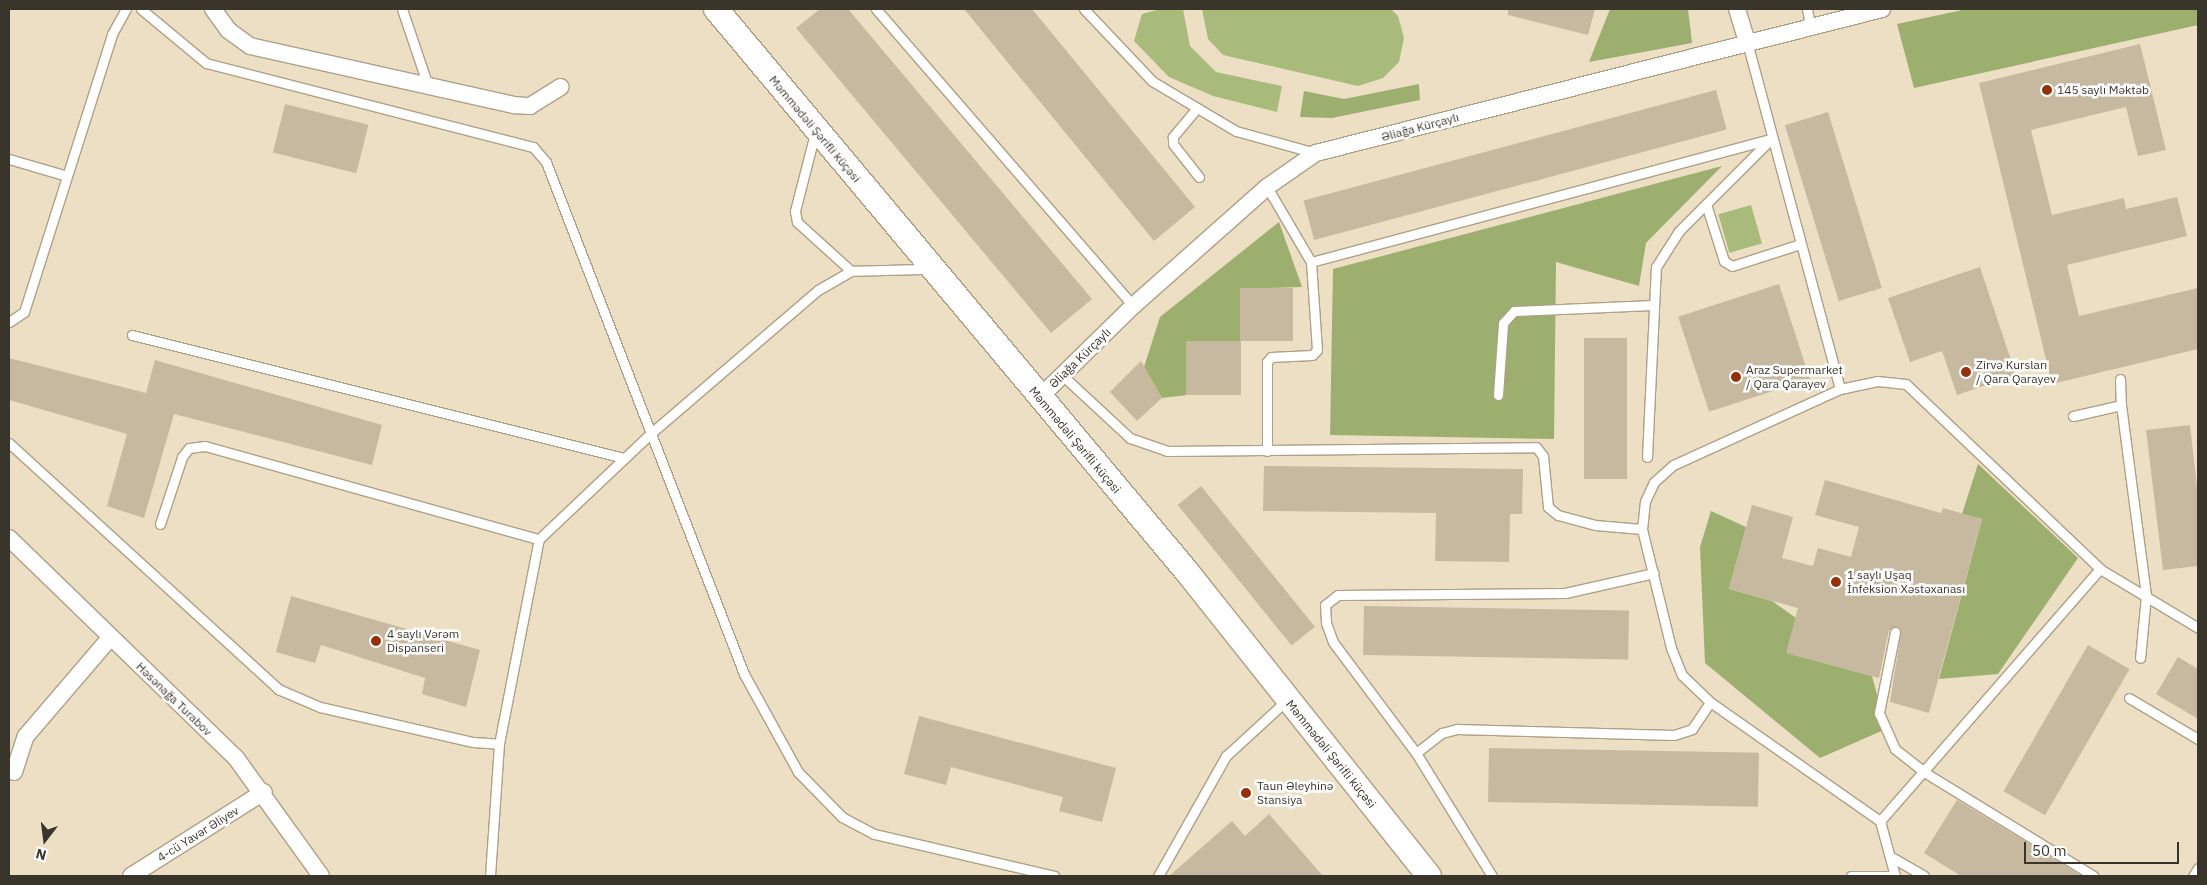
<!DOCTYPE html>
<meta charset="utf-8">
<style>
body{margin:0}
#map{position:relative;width:2207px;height:885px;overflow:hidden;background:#eddfc4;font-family:"IBM Plex Sans",sans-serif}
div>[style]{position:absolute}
.green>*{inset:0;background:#a8bb7b;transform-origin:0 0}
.forest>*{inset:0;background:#9caf6f}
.building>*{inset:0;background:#c7b99f;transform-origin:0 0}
.roads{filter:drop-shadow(1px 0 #aea087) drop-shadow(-1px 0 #aea087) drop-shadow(0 1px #aea087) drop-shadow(0 -1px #aea087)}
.lane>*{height:9px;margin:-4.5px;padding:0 4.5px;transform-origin:4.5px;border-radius:4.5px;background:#fff}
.street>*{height:16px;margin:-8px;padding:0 8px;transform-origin:8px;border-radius:8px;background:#fff}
.secondary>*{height:24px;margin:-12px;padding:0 12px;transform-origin:12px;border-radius:12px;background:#fff}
.dots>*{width:14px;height:14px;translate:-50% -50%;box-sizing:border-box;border:2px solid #fff;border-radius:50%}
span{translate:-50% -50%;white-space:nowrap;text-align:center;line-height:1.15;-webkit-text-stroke:5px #fff;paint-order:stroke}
.poi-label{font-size:12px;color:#3a352a}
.left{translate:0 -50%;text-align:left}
.street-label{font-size:12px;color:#3a352a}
.frame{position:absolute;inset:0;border:10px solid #3a352a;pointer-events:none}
.north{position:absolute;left:20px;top:815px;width:50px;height:50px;-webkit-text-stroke:4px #fff;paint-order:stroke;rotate:195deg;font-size:14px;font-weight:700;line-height:20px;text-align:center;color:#3a352a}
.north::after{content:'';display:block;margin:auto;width:18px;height:22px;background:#3a352a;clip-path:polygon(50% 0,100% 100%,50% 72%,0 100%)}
.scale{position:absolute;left:2024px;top:842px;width:155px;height:22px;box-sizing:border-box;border:2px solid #3a352a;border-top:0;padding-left:6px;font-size:15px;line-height:18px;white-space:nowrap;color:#3a352a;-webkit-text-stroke:4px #fff;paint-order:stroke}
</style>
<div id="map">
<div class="green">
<div style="clip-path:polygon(1160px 9px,1183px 9px,1190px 46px,1216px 72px,1282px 86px,1277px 112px,1213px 96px,1169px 77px,1134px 41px,1142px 14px)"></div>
<div style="clip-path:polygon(1202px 9px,1391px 9px,1398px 16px,1404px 38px,1399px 62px,1383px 78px,1358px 86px,1223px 55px,1208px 39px)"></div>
<div style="left:1751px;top:205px;width:40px;height:34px;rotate:74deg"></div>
</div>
<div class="forest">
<div style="clip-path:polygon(1610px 9px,1688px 9px,1692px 43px,1589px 62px)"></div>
<div style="clip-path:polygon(1967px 9px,2197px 9px,2198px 25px,1914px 88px,1897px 24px)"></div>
<div style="clip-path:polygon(1419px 84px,1420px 100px,1332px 118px,1300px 117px,1304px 91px,1344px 99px)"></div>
<div style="clip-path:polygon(1722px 166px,1646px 243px,1639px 286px,1556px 262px,1554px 439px,1330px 435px,1333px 269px)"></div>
<div style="clip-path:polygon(1279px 222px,1302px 287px,1241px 289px,1241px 341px,1186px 341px,1187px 395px,1162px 398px,1144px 367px,1160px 317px)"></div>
<div style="clip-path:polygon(1978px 464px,2078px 558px,1998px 674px,1939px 679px,1982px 519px,1962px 514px)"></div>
<div style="clip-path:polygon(1711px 511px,1746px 527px,1729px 589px,1772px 601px,1796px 618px,1794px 655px,1872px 676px,1886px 729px,1820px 758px,1705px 663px,1700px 547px)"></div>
</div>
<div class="building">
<div style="clip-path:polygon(820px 9px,848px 9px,1092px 299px,1051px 333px,796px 28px)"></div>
<div style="clip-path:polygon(964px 9px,1032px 9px,1195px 207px,1154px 241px)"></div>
<div style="clip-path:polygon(1508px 9px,1595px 9px,1588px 35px,1508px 15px)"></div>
<div style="clip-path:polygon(2140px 44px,2166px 150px,2138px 156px,2126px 107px,2031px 130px,2052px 215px,2124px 198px,2126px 209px,2177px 197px,2187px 236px,2067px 265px,2079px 316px,2198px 288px,2198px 349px,2052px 384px,1979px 83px)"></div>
<div style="left:1716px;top:90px;width:41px;height:427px;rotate:75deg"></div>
<div style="left:285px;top:104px;width:86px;height:50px;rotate:14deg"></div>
<div style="left:1828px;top:112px;width:184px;height:45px;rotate:73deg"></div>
<div style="clip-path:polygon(1980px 267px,2016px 375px,1957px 395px,1942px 351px,1910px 362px,1888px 298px)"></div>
<div style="left:1779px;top:284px;width:100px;height:106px;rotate:72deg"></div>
<div style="left:1293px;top:288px;width:53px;height:53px;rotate:90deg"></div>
<div style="left:1584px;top:338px;width:43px;height:141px"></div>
<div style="left:1186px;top:341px;width:55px;height:54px"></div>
<div style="clip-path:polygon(9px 358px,146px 393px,155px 360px,382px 425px,372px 465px,174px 414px,144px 518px,107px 506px,127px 434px,9px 400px)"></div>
<div style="clip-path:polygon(1141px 361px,1162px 398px,1137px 421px,1110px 392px)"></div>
<div style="clip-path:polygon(2190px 425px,2198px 496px,2198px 566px,2163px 570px,2146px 430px)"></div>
<div style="clip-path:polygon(1264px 466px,1523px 469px,1522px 514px,1510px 514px,1509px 562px,1435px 561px,1436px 513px,1263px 511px)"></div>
<div style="clip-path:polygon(1825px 480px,1941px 513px,1943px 508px,1982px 519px,1929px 713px,1890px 702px,1901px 633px,1899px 627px,1889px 630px,1879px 678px,1786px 653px,1798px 608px,1729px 589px,1752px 505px,1793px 517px,1782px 558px,1813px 566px,1818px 548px,1851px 557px,1859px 527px,1815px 515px)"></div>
<div style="left:1201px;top:486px;width:181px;height:30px;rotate:51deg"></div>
<div style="clip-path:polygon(291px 596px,480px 650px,466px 707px,422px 694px,425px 678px,321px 645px,315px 663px,276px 652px)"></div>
<div style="left:1364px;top:606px;width:265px;height:49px;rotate:1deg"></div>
<div style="left:2088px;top:645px;width:48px;height:169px;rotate:30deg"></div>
<div style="clip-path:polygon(2178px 657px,2198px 669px,2198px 719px,2156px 694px)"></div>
<div style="clip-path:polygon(919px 716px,1116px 768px,1102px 822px,1059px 811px,1063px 797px,951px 767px,946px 785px,904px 774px)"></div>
<div style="left:1489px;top:748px;width:270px;height:54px;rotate:1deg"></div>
<div style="clip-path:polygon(1957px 800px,1995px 823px,2082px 876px,1961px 876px,1924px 853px)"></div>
<div style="clip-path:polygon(1269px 814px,1323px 876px,1169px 876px,1232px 821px,1245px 836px)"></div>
</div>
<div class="roads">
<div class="lane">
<div style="left:141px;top:9px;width:85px;rotate:39.7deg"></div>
<div style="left:206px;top:63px;width:338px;rotate:14.4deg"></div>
<div style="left:533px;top:147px;width:20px;rotate:49deg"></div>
<div style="left:546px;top:162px;width:549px;rotate:68.86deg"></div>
<div style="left:744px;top:674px;width:112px;rotate:61.1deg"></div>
<div style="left:798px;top:772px;width:63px;rotate:45.6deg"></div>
<div style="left:842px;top:817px;width:36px;rotate:28deg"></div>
<div style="left:874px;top:834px;width:185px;rotate:13.1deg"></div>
<div style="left:402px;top:9px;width:81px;rotate:71.3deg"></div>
<div style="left:876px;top:9px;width:393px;rotate:49.1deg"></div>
<div style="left:1084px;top:9px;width:99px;rotate:46.6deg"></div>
<div style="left:1152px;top:81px;width:98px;rotate:30.8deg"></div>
<div style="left:1236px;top:131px;width:83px;rotate:15.4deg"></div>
<div style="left:1807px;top:9px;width:15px;rotate:79deg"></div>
<div style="left:1747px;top:42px;width:359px;rotate:75deg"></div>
<div style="left:1840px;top:389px;width:38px;rotate:-12deg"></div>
<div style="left:1877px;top:381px;width:29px;rotate:6deg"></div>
<div style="left:1906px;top:384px;width:268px;rotate:43.6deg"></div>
<div style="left:2100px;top:569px;width:114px;rotate:31deg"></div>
<div style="left:1197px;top:108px;width:38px;rotate:130deg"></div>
<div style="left:1173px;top:137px;width:7px;rotate:90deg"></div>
<div style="left:1173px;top:144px;width:42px;rotate:51.8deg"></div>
<div style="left:815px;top:133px;width:81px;rotate:104.4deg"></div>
<div style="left:795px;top:211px;width:11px;rotate:80deg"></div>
<div style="left:797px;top:222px;width:73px;rotate:42.2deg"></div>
<div style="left:851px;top:271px;width:77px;rotate:-1.5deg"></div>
<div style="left:9px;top:159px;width:60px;rotate:16.3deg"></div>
<div style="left:1267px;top:187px;width:87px;rotate:59.6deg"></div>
<div style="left:1311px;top:262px;width:88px;rotate:86.1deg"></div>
<div style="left:1317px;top:350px;width:7px;rotate:135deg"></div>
<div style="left:1312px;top:355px;width:41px;rotate:177.2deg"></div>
<div style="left:1271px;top:357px;width:6px;rotate:129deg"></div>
<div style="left:1267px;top:362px;width:89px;rotate:90deg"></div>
<div style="left:1706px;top:204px;width:60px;rotate:72.5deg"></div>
<div style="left:1724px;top:261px;width:9px;rotate:32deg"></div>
<div style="left:1732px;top:266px;width:71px;rotate:-17.9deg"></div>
<div style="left:1311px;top:262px;width:475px;rotate:-15deg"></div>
<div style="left:9px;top:322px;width:18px;rotate:-34deg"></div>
<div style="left:24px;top:312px;width:292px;rotate:-72.4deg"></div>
<div style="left:112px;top:34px;width:29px;rotate:-61deg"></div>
<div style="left:132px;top:335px;width:507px;rotate:14.04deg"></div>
<div style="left:1062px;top:375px;width:93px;rotate:42.8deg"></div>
<div style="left:1130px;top:438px;width:39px;rotate:19deg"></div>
<div style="left:1167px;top:451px;width:369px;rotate:-0.6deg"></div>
<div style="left:1536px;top:447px;width:11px;rotate:52deg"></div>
<div style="left:1543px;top:456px;width:51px;rotate:84.4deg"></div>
<div style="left:1548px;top:507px;width:13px;rotate:39deg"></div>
<div style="left:1558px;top:515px;width:38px;rotate:15deg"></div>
<div style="left:1595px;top:525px;width:47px;rotate:4.9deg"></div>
<div style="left:2120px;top:379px;width:26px;rotate:88deg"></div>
<div style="left:1840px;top:389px;width:183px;rotate:155.5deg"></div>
<div style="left:1673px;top:465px;width:25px;rotate:138deg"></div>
<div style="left:1654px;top:482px;width:21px;rotate:115deg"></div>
<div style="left:1645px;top:501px;width:28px;rotate:96deg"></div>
<div style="left:1642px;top:529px;width:122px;rotate:76.3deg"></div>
<div style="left:1671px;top:648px;width:29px;rotate:68deg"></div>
<div style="left:1682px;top:675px;width:39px;rotate:44deg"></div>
<div style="left:1710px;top:702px;width:208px;rotate:35deg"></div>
<div style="left:1880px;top:821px;width:57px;rotate:74.7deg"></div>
<div style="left:1498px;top:395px;width:72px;rotate:-86deg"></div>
<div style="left:1503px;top:323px;width:16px;rotate:-47deg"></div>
<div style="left:1514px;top:311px;width:140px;rotate:-2.5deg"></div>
<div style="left:2073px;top:416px;width:49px;rotate:-12.9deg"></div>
<div style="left:2121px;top:405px;width:192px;rotate:82.5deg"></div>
<div style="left:2146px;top:595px;width:63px;rotate:95.4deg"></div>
<div style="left:9px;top:443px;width:365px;rotate:42.4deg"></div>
<div style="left:278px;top:689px;width:46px;rotate:23.2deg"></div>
<div style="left:320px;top:707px;width:157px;rotate:12.9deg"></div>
<div style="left:473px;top:742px;width:26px;rotate:4deg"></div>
<div style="left:499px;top:744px;width:209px;rotate:-79deg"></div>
<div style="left:539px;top:539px;width:153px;rotate:-43.4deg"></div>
<div style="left:650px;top:434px;width:221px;rotate:-40.6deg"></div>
<div style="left:818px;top:290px;width:38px;rotate:-30deg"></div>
<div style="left:1647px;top:457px;width:190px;rotate:-87.3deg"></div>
<div style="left:1656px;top:267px;width:43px;rotate:-57.4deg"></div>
<div style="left:1679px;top:231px;width:127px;rotate:-45deg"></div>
<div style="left:160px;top:524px;width:71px;rotate:-71.8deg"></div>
<div style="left:182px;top:457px;width:11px;rotate:-52deg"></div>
<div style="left:189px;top:448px;width:16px;rotate:-7deg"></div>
<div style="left:205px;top:446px;width:347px;rotate:15.6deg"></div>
<div style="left:1895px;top:632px;width:83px;rotate:101.2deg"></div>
<div style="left:1879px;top:713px;width:39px;rotate:66deg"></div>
<div style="left:1895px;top:749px;width:37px;rotate:38deg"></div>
<div style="left:1924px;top:772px;width:199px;rotate:31.5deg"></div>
<div style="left:2129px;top:698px;width:80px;rotate:30.7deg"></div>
<div style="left:1416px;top:753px;width:33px;rotate:-38deg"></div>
<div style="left:1442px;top:733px;width:16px;rotate:-15deg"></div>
<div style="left:1457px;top:729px;width:217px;rotate:1.6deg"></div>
<div style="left:1674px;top:735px;width:19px;rotate:-18deg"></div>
<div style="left:1692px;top:729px;width:32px;rotate:-56deg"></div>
<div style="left:1880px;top:821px;width:335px;rotate:-48.9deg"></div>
<div style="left:1893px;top:858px;width:36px;rotate:30deg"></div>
<div style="left:490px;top:876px;width:132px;rotate:-86.1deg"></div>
<div style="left:1158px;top:876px;width:138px;rotate:-60.5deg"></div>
<div style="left:1226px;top:756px;width:83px;rotate:-42.6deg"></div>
<div style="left:1492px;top:876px;width:145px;rotate:-121.7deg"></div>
<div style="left:1416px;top:753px;width:139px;rotate:-126.8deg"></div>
<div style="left:1333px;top:642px;width:20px;rotate:-110deg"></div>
<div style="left:1326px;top:623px;width:18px;rotate:-93deg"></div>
<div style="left:1325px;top:605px;width:16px;rotate:-38deg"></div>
<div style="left:1338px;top:595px;width:227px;rotate:-0.5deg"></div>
<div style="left:1565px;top:593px;width:91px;rotate:-12.7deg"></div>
<div style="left:1851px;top:876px;width:44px"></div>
<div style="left:2193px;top:876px;width:9px;rotate:-58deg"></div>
</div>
<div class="street">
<div style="left:213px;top:9px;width:26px;rotate:54deg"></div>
<div style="left:228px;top:30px;width:27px;rotate:36deg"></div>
<div style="left:250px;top:46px;width:271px;rotate:12.6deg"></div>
<div style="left:514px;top:105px;width:16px;rotate:4deg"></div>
<div style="left:530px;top:106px;width:36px;rotate:-32deg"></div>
<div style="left:1737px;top:9px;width:34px;rotate:73deg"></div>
<div style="left:1039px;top:398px;width:132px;rotate:-44.4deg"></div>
<div style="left:1133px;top:306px;width:179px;rotate:-41.6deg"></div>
<div style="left:1267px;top:187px;width:60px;rotate:-34.8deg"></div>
<div style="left:1316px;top:153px;width:584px;rotate:-14.27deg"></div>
<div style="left:9px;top:538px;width:316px;rotate:44.1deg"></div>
<div style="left:236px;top:758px;width:145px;rotate:54.2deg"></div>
<div style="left:14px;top:772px;width:38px;rotate:-72deg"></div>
<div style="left:26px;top:736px;width:129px;rotate:-49.4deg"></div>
<div style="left:131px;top:876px;width:157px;rotate:-32.3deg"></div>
</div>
<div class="secondary">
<div style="left:716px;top:9px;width:735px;rotate:50.07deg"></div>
<div style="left:1188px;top:573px;width:387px;rotate:51.5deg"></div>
</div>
</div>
<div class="dots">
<div style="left:2047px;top:90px;background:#963009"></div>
<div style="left:1966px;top:372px;background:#963009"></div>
<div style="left:1736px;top:377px;background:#963009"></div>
<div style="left:1836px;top:582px;background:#963009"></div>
<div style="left:376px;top:641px;background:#963009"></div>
<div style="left:1246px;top:793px;background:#963009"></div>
</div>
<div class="poi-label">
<span class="left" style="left:2057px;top:90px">145 saylı Məktəb</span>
<span class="left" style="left:1976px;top:372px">Zirvə Kursları<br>/ Qara Qarayev</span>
<span class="left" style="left:1746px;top:377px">Araz Supermarket<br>/ Qara Qarayev</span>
<span class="left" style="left:1847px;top:582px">1 saylı Uşaq<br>İnfeksion Xəstəxanası</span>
<span class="left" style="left:387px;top:641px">4 saylı Vərəm<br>Dispanseri</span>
<span class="left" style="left:1257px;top:793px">Taun Əleyhinə<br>Stansiya</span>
</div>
<div class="street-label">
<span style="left:1420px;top:127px;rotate:-15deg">Əliağa Kürçaylı</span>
<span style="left:815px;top:129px;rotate:50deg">Məmmədəli Şərifli küçəsi</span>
<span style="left:1080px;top:358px;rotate:-44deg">Əliağa Kürçaylı</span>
<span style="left:1075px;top:440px;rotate:50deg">Məmmədəli Şərifli küçəsi</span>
<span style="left:174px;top:699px;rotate:44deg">Həsənağa Turabov</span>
<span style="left:1331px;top:754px;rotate:51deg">Məmmədəli Şərifli küçəsi</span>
<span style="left:198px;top:834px;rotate:-32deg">4-cü Yavər Əliyev</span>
</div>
<div class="frame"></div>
<div class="north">N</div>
<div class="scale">50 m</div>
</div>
